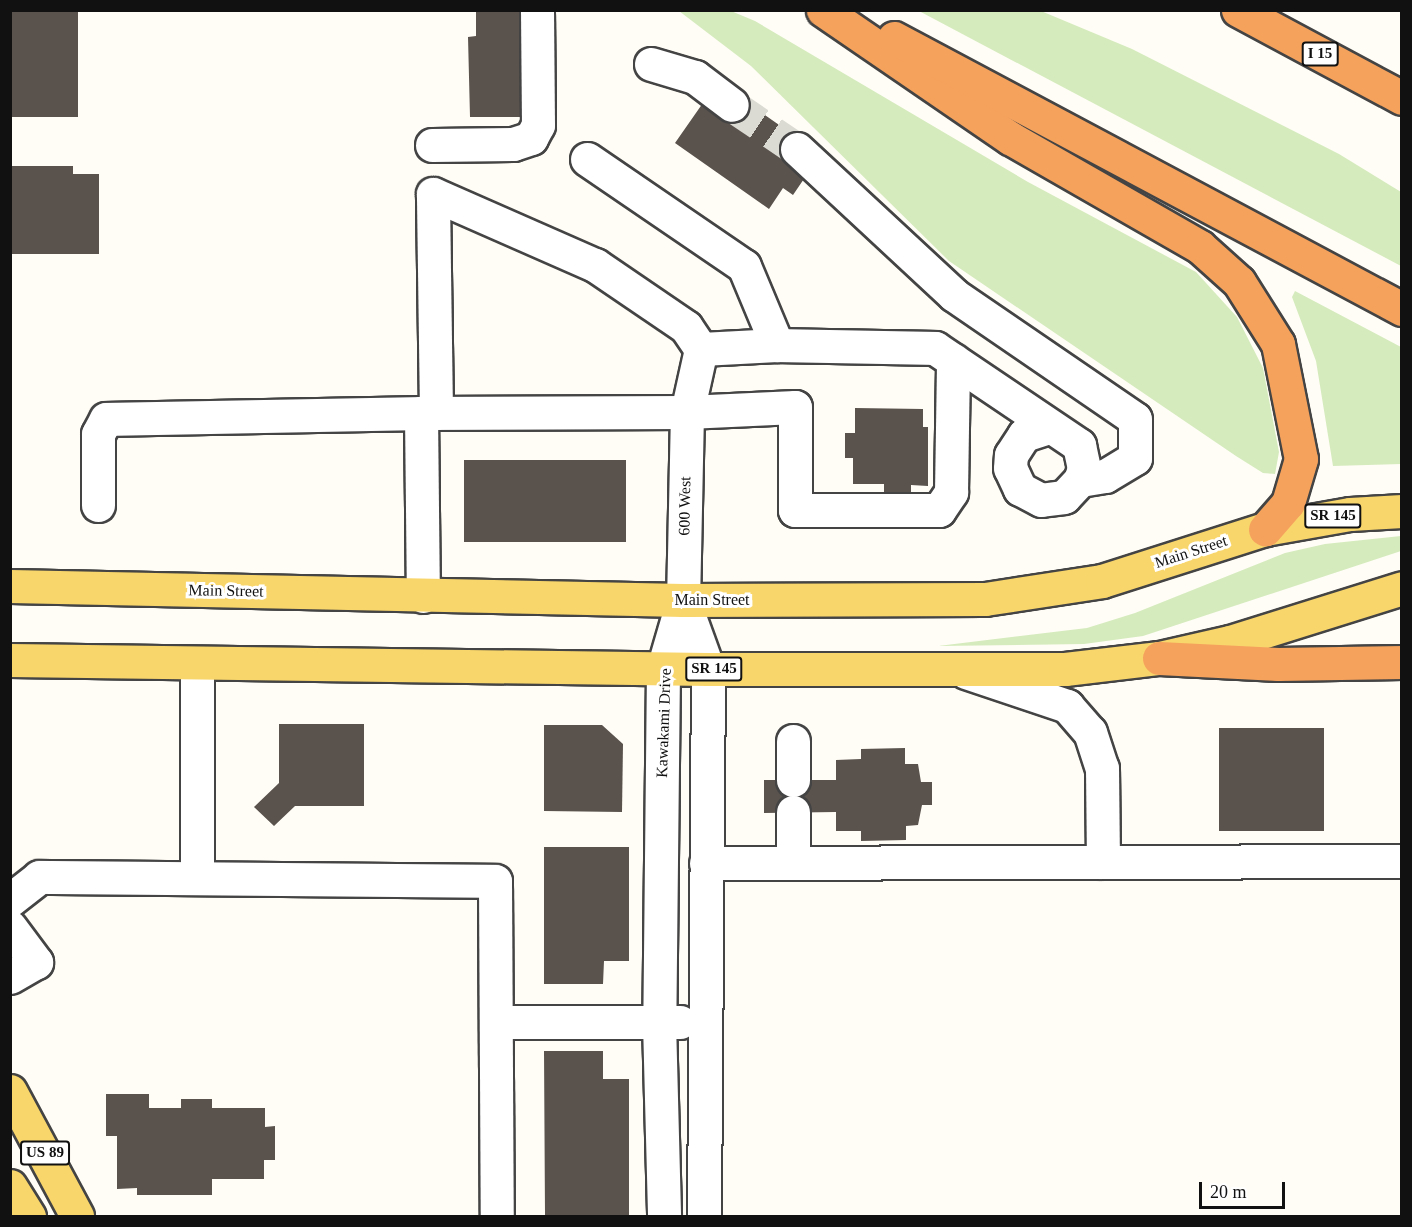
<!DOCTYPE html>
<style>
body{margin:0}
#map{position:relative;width:1412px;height:1227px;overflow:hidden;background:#fffdf5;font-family:Georgia,serif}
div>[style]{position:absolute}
.green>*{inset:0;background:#d5ebbd}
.building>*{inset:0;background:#5a524d;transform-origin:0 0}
.minor-tunnel>*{height:33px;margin-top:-16.5px;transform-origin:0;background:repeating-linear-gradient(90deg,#dbdad3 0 33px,transparent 0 49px)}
.roads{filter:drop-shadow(2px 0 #444) drop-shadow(-2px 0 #444) drop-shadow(0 2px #444) drop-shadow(0 -2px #444)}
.minor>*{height:33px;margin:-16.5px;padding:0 16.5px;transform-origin:16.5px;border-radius:16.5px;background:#fff}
.major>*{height:33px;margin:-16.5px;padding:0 16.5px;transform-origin:16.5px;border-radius:16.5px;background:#f9d66b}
.highway>*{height:33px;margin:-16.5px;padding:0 16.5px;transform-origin:16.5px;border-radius:16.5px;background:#f5a25d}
span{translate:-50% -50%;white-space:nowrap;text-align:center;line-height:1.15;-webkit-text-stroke:6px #fff;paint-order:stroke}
.shield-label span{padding:2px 4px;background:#fff;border:2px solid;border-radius:4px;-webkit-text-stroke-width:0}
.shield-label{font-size:15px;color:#111;font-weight:700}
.street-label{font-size:16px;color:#111}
.frame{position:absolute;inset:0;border:12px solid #111;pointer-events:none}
.scale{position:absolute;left:1199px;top:1182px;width:86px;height:27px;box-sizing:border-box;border:3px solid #111;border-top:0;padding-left:8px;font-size:18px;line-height:21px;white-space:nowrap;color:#111;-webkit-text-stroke:4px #fff;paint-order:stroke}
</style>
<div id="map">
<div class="green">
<div style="clip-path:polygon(679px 11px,731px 11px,755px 21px,1028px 182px,1196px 272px,1237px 317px,1263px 368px,1279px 452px,1275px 474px,1263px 473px,1236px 456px,949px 261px,751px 66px)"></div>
<div style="clip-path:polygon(1041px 11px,1132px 49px,1339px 154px,1401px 192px,1401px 266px,919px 11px)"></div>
<div style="clip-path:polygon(1295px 291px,1401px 347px,1401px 464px,1333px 466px,1316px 361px,1292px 297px)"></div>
<div style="clip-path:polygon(1401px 536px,1401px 551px,1143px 636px,1084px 644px,938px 646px,1087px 628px,1135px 613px,1285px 553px,1325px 544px)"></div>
</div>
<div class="building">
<div style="left:10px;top:10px;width:68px;height:107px"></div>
<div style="clip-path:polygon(476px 10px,519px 10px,519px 19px,527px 19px,528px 117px,470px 117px,468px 37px,476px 36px)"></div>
<div style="clip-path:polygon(738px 96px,802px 141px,810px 170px,793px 195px,783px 188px,769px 209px,675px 143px,705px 100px)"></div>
<div style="clip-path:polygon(10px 166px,73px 166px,73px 174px,99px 174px,99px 254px,10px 254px)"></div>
<div style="clip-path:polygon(855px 408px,923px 409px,923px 427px,928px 427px,928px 486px,911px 485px,911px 510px,884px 510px,884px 484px,853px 484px,853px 458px,845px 458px,845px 433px,855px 433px)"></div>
<div style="left:464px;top:460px;width:162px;height:82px"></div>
<div style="clip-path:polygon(279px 724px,364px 724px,364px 806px,295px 806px,274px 826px,254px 807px,279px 783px)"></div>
<div style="clip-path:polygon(544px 725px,602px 725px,623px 744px,622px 812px,544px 811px)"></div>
<div style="left:1219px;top:728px;width:105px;height:103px"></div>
<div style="clip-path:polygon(905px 748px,905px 764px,918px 764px,921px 782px,932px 782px,932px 805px,922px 805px,918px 825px,906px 826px,906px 840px,861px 841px,861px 831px,836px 831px,836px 812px,764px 813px,764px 780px,836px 780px,836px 760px,861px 759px,861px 749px)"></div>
<div style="clip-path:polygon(544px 847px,629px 847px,629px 961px,604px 961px,603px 984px,544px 984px)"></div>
<div style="clip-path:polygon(544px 1051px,603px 1051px,603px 1079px,629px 1079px,629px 1216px,545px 1216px)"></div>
<div style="clip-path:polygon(106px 1094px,149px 1094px,149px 1108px,181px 1108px,181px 1099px,212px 1099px,212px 1108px,265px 1108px,265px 1127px,275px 1126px,275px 1160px,264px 1160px,264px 1179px,212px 1179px,212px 1195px,137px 1195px,137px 1188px,117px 1189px,117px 1136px,106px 1136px)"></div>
</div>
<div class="minor-tunnel">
<div style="left:732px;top:105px;width:78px;rotate:34.1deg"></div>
</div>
<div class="roads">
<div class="minor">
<div style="left:651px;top:64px;width:46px;rotate:16.5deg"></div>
<div style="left:695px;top:77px;width:46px;rotate:37.1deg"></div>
<div style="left:432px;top:145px;width:81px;rotate:-0.7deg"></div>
<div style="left:513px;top:144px;width:19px;rotate:-18deg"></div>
<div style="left:531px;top:138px;width:15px;rotate:-62deg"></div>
<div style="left:538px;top:125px;width:115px;rotate:-90.5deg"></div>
<div style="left:797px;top:149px;width:214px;rotate:42.9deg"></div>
<div style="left:954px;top:295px;width:219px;rotate:34.4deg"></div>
<div style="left:1135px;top:419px;width:39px;rotate:90deg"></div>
<div style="left:1135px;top:458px;width:35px;rotate:149deg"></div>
<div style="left:1105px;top:476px;width:25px;rotate:171deg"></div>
<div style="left:587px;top:159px;width:190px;rotate:34.3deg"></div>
<div style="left:744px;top:266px;width:86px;rotate:67.3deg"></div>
<div style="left:777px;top:345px;width:76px;rotate:177deg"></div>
<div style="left:777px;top:345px;width:158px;rotate:1.1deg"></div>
<div style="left:935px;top:348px;width:174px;rotate:34deg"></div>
<div style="left:1079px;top:445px;width:24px;rotate:78deg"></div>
<div style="left:1084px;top:468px;width:13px;rotate:108deg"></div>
<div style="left:1080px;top:480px;width:23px;rotate:133deg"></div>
<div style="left:1064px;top:497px;width:23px;rotate:173deg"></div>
<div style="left:1041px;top:500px;width:24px;rotate:-152deg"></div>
<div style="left:1020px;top:489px;width:23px;rotate:-115deg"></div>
<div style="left:1010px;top:468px;width:13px;rotate:-86deg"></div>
<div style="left:1011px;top:455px;width:24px;rotate:-57deg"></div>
<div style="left:1024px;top:435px;width:25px;rotate:-18deg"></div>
<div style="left:421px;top:413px;width:266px;rotate:-0.2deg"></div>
<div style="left:687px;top:412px;width:108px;rotate:-2.7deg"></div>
<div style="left:795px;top:407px;width:103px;rotate:90deg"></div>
<div style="left:795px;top:510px;width:144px"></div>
<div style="left:939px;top:510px;width:22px;rotate:-56deg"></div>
<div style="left:951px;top:492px;width:132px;rotate:-89.1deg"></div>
<div style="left:436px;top:413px;width:219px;rotate:-90.8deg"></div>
<div style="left:433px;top:194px;width:177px;rotate:23.7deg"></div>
<div style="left:595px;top:265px;width:110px;rotate:34.3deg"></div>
<div style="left:686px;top:327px;width:27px;rotate:56deg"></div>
<div style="left:701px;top:349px;width:65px;rotate:102.5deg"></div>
<div style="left:687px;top:412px;width:188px;rotate:91.2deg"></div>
<div style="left:683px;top:600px;width:72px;rotate:106.2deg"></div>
<div style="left:663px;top:669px;width:353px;rotate:90.6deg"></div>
<div style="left:659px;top:1022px;width:194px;rotate:88.5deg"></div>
<div style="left:98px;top:505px;width:71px;rotate:-90deg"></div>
<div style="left:98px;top:434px;width:17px;rotate:-62deg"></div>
<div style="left:106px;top:419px;width:315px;rotate:-1.1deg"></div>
<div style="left:421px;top:413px;width:183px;rotate:89.4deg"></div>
<div style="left:683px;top:600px;width:73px;rotate:70.1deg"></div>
<div style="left:708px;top:669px;width:547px;rotate:90.42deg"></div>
<div style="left:966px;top:672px;width:107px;rotate:18.6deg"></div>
<div style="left:1067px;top:706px;width:35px;rotate:49deg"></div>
<div style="left:1090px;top:732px;width:38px;rotate:72deg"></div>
<div style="left:1102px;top:768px;width:94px;rotate:89.4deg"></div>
<div style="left:793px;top:741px;width:39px;rotate:90deg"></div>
<div style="left:793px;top:812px;width:51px;rotate:90deg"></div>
<div style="left:706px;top:863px;width:696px;rotate:-0.16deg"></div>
<div style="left:197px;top:878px;width:214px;rotate:-90deg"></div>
<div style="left:10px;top:900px;width:37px;rotate:-38deg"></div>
<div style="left:39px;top:877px;width:456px;rotate:0.5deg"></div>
<div style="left:495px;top:881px;width:335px;rotate:89.7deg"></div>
<div style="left:10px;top:927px;width:44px;rotate:53.4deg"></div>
<div style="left:36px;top:962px;width:30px;rotate:150deg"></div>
<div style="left:496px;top:1022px;width:184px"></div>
</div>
<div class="major">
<div style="left:10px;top:586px;width:673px;rotate:1.19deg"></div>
<div style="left:683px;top:600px;width:302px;rotate:-0.2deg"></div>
<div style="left:985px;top:599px;width:118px;rotate:-8.7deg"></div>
<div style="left:1102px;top:581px;width:171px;rotate:-17.7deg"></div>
<div style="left:1265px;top:529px;width:86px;rotate:-10deg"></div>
<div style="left:1350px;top:514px;width:52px;rotate:-3.3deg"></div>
<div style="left:10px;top:660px;width:698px;rotate:0.74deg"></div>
<div style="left:708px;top:669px;width:357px"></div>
<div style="left:1065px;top:669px;width:95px;rotate:-6.7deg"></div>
<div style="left:1159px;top:658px;width:73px;rotate:-12.7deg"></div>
<div style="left:1230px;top:642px;width:180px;rotate:-17.4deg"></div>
<div style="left:10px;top:1091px;width:142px;rotate:61.8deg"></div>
<div style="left:10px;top:1186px;width:36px;rotate:58deg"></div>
</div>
<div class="highway">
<div style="left:823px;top:10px;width:227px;rotate:34.4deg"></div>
<div style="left:1010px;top:138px;width:219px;rotate:29.8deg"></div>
<div style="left:1200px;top:247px;width:52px;rotate:41.9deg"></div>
<div style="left:1239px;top:282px;width:73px;rotate:57.8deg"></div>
<div style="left:1278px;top:344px;width:117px;rotate:78.7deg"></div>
<div style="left:1301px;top:459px;width:46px;rotate:106.5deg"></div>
<div style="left:1288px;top:503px;width:35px;rotate:131deg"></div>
<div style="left:1238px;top:10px;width:186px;rotate:28.2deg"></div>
<div style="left:894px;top:38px;width:576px;rotate:28.08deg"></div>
<div style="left:1159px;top:658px;width:119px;rotate:2.9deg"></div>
<div style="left:1278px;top:664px;width:124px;rotate:-0.9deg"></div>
</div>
</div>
<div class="shield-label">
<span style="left:1320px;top:54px">I 15</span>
<span style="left:1333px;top:516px">SR 145</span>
<span style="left:714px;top:669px">SR 145</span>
<span style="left:45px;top:1153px">US 89</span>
</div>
<div class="street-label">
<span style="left:685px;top:506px;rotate:-89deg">600 West</span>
<span style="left:1191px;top:552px;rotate:-18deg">Main Street</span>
<span style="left:226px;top:591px;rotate:1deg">Main Street</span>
<span style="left:712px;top:600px">Main Street</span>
<span style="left:664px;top:723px;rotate:-88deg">Kawakami Drive</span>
</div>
<div class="frame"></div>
<div class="scale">20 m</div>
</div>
